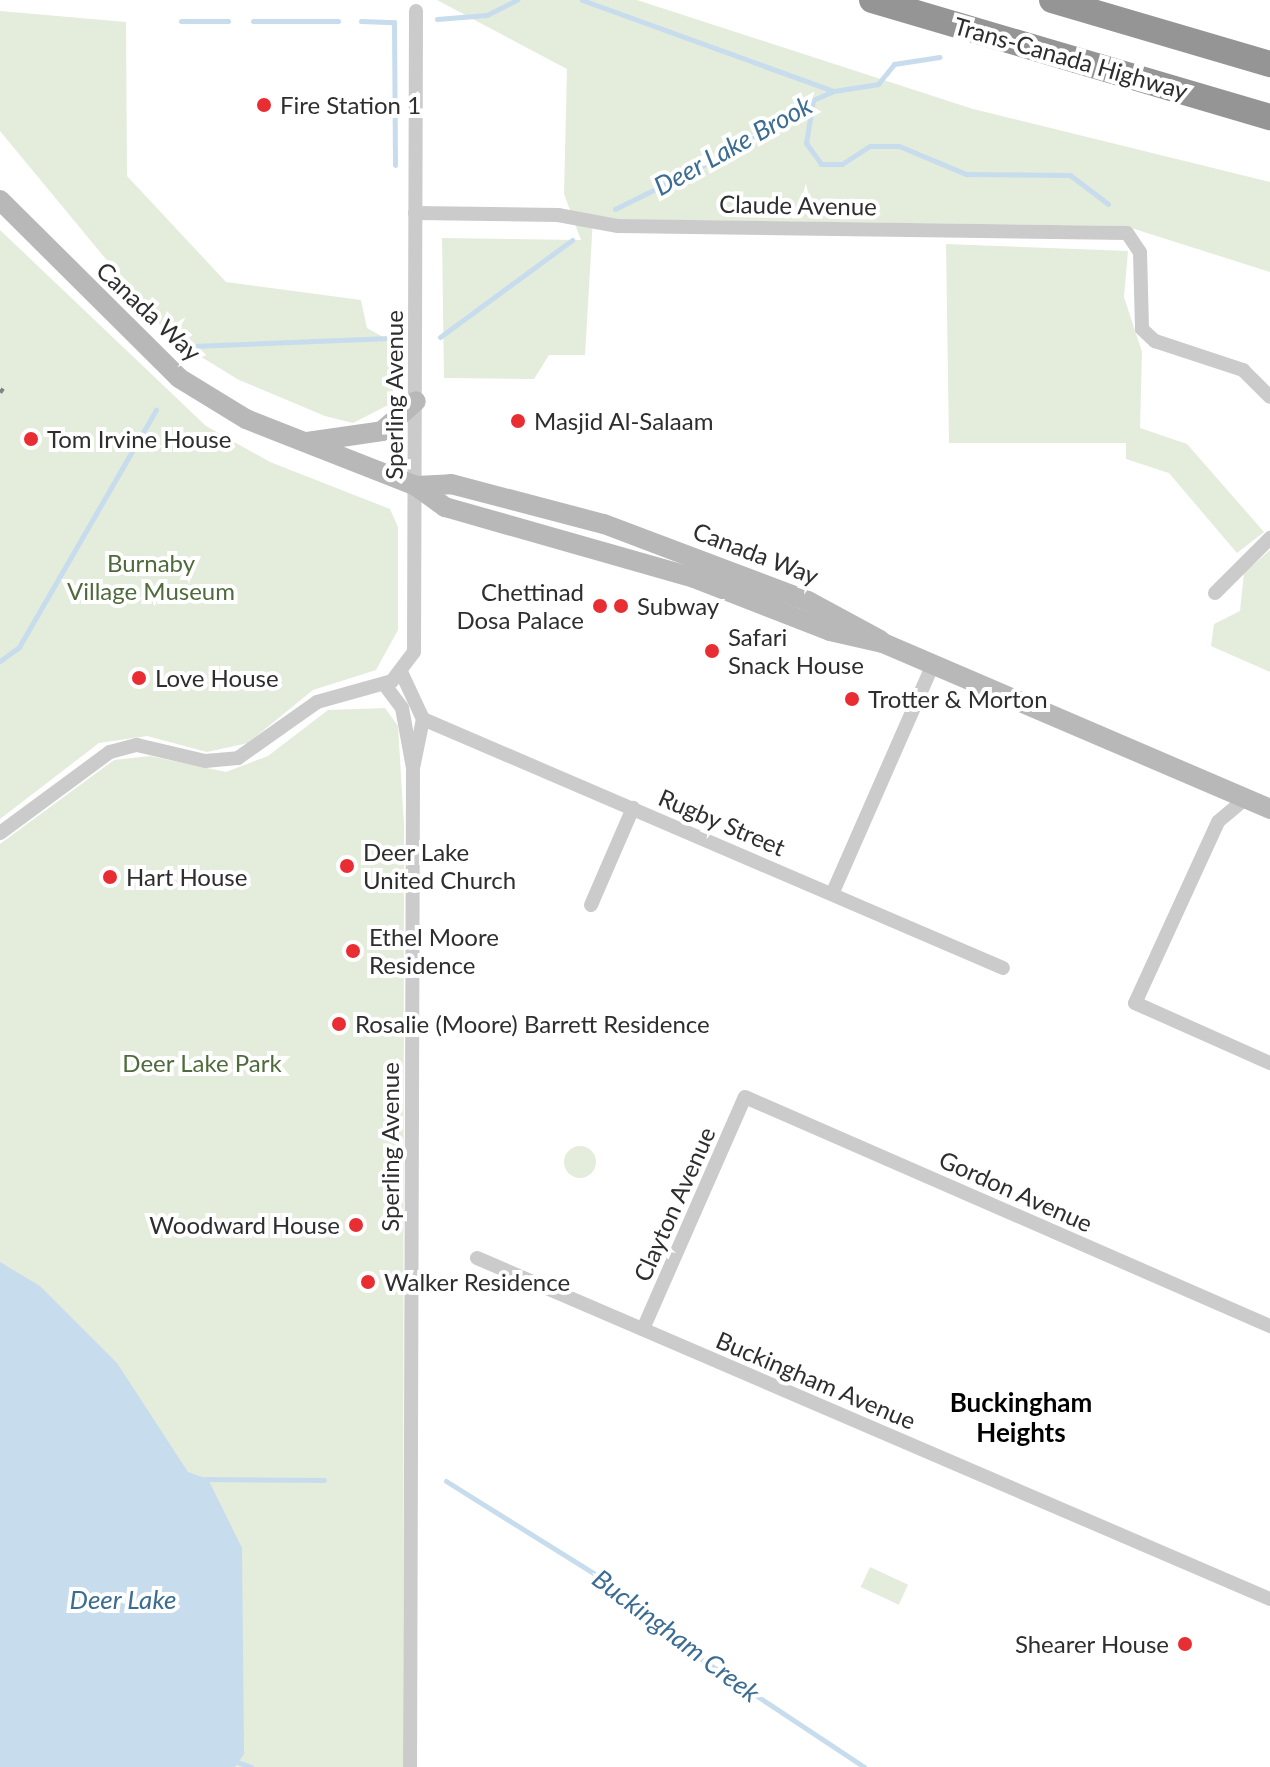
<!DOCTYPE html>
<style>
body{margin:0}
#map{position:relative;width:1270px;height:1767px;overflow:hidden;background:#fff;font-family:Lato,sans-serif}
div>[style]{position:absolute}
.green>*{inset:0;background:#e4ecdc;transform-origin:0 0}
.round{border-radius:50%}
.water>*{inset:0;background:#c7dcec}
.stream>*{height:5px;margin:-2.5px;padding:0 2.5px;transform-origin:2.5px;border-radius:2.5px;background:#c7dcec}
.street>*{height:14px;margin:-7px;padding:0 7px;transform-origin:7px;border-radius:7px;background:#cbcbcb}
.secondary>*{height:20px;margin:-10px;padding:0 10px;transform-origin:10px;border-radius:10px;background:#b8b8b8}
.highway>*{height:26px;margin:-13px;padding:0 13px;transform-origin:13px;border-radius:13px;background:#959595}
.rail>*{height:5px;margin-top:-2.5px;transform-origin:0;background:repeating-linear-gradient(90deg,#838383 0 8px,transparent 0 14px)}
.dots>*{width:22px;height:22px;translate:-50% -50%;box-sizing:border-box;border:4px solid #fff;border-radius:50%}
span{translate:-50% -50%;white-space:nowrap;text-align:center;line-height:1.15;-webkit-text-stroke:8px #fff;paint-order:stroke}
.street-label{font-size:24px;color:#2e2e2e}
.poi-label{font-size:24px;color:#2e2e2e}
.left{translate:0 -50%;text-align:left}
.right{translate:-100% -50%;text-align:right}
.park-label{font-size:24px;color:#4f6b3b}
.water-label{font-size:26px;color:#3b6c92;font-style:italic}
.neighbourhood-label{font-size:26px;color:#000;font-weight:700}
</style>
<div id="map">
<div class="green">
<div style="clip-path:polygon(437px 0,637px 0,973px 109px,1270px 182px,1270px 272px,1125px 226px,593px 219px,585px 355px,549px 355px,534px 379px,444px 378px,442px 238px,581px 240px,564px 194px,567px 69px)"></div>
<div style="clip-path:polygon(0 11px,126px 22px,127px 176px,226px 282px,361px 300px,367px 328px,396px 344px,392px 403px,353px 423px,325px 416px,239px 380px,172px 339px,0 131px)"></div>
<div style="clip-path:polygon(0 230px,206px 426px,270px 462px,390px 509px,398px 527px,398px 630px,376px 670px,313px 690px,248px 743px,207px 752px,147px 736px,99px 743px,0 819px)"></div>
<div style="clip-path:polygon(946px 244px,1128px 251px,1124px 297px,1142px 352px,1140px 428px,1187px 444px,1264px 532px,1237px 553px,1169px 473px,1126px 459px,1126px 443px,949px 443px)"></div>
<div style="clip-path:polygon(1270px 550px,1270px 672px,1211px 646px,1214px 624px,1240px 611px,1244px 573px)"></div>
<div style="clip-path:polygon(385px 708px,398px 726px,404px 825px,403px 1767px,0 1767px,0 844px,114px 760px,150px 756px,226px 772px,268px 756px,328px 710px)"></div>
<div class="round" style="left:564px;top:1146px;width:32px;height:32px"></div>
<div style="left:870px;top:1567px;width:42px;height:22px;rotate:25deg"></div>
</div>
<div class="water">
<div style="clip-path:polygon(0 1262px,40px 1286px,117px 1363px,188px 1472px,208px 1479px,242px 1548px,244px 1754px,235px 1767px,0 1767px)"></div>
</div>
<div class="stream">
<div style="left:582px;top:0;width:267px;rotate:19.9deg"></div>
<div style="left:437px;top:19px;width:50px;rotate:-4.6deg"></div>
<div style="left:487px;top:15px;width:34px;rotate:-27deg"></div>
<div style="left:181px;top:21px;width:47px"></div>
<div style="left:253px;top:21px;width:85px"></div>
<div style="left:361px;top:21px;width:33px;rotate:2deg"></div>
<div style="left:394px;top:22px;width:143px;rotate:89.6deg"></div>
<div style="left:813px;top:100px;width:44px;rotate:99.2deg"></div>
<div style="left:806px;top:143px;width:26px;rotate:54deg"></div>
<div style="left:821px;top:164px;width:21px"></div>
<div style="left:842px;top:164px;width:33px;rotate:-33deg"></div>
<div style="left:870px;top:146px;width:29px"></div>
<div style="left:899px;top:146px;width:73px;rotate:22.7deg"></div>
<div style="left:966px;top:174px;width:104px;rotate:0.6deg"></div>
<div style="left:1070px;top:175px;width:48px;rotate:37.3deg"></div>
<div style="left:615px;top:209px;width:122px;rotate:-26.4deg"></div>
<div style="left:724px;top:155px;width:77px;rotate:-34.9deg"></div>
<div style="left:787px;top:111px;width:51px;rotate:-23.1deg"></div>
<div style="left:834px;top:91px;width:45px;rotate:-9deg"></div>
<div style="left:878px;top:84px;width:26px;rotate:-51deg"></div>
<div style="left:894px;top:64px;width:46px;rotate:-8.8deg"></div>
<div style="left:440px;top:337px;width:164px;rotate:-36.3deg"></div>
<div style="left:193px;top:346px;width:203px;rotate:-2.3deg"></div>
<div style="left:0;top:661px;width:24px;rotate:-36deg"></div>
<div style="left:19px;top:647px;width:274px;rotate:-60deg"></div>
<div style="left:205px;top:1479px;width:119px;rotate:0.5deg"></div>
<div style="left:446px;top:1481px;width:232px;rotate:32deg"></div>
<div style="left:643px;top:1604px;width:59px;rotate:47.1deg"></div>
<div style="left:683px;top:1647px;width:217px;rotate:33.5deg"></div>
<div style="left:234px;top:1761px;width:18px;rotate:19deg"></div>
</div>
<div class="street">
<div style="left:415px;top:213px;width:143px;rotate:0.8deg"></div>
<div style="left:558px;top:215px;width:61px;rotate:10.4deg"></div>
<div style="left:618px;top:226px;width:509px;rotate:0.79deg"></div>
<div style="left:1127px;top:233px;width:23px;rotate:56deg"></div>
<div style="left:1140px;top:252px;width:77px;rotate:88.5deg"></div>
<div style="left:1142px;top:329px;width:18px;rotate:43deg"></div>
<div style="left:1155px;top:341px;width:93px;rotate:18.2deg"></div>
<div style="left:1243px;top:370px;width:38px;rotate:45deg"></div>
<div style="left:1215px;top:593px;width:78px;rotate:-45deg"></div>
<div style="left:402px;top:674px;width:50px;rotate:65deg"></div>
<div style="left:423px;top:719px;width:50px;rotate:101.5deg"></div>
<div style="left:384px;top:684px;width:30px;rotate:53deg"></div>
<div style="left:402px;top:708px;width:61px;rotate:79.6deg"></div>
<div style="left:413px;top:768px;width:999px;rotate:90.17deg"></div>
<div style="left:423px;top:719px;width:631px;rotate:23.23deg"></div>
<div style="left:1245px;top:799px;width:35px;rotate:140deg"></div>
<div style="left:1218px;top:822px;width:199px;rotate:114.6deg"></div>
<div style="left:1135px;top:1003px;width:148px;rotate:24deg"></div>
<div style="left:0;top:833px;width:137px;rotate:-36.4deg"></div>
<div style="left:110px;top:752px;width:28px;rotate:-15deg"></div>
<div style="left:137px;top:745px;width:70px;rotate:13.2deg"></div>
<div style="left:205px;top:761px;width:33px;rotate:-5deg"></div>
<div style="left:238px;top:758px;width:97px;rotate:-35.3deg"></div>
<div style="left:317px;top:702px;width:78px;rotate:-15.6deg"></div>
<div style="left:392px;top:681px;width:36px;rotate:-53deg"></div>
<div style="left:414px;top:652px;width:641px;rotate:-89.82deg"></div>
<div style="left:833px;top:892px;width:247px;rotate:-66.3deg"></div>
<div style="left:591px;top:905px;width:106px;rotate:-66.6deg"></div>
<div style="left:477px;top:1258px;width:863px;rotate:23.27deg"></div>
<div style="left:643px;top:1329px;width:253px;rotate:-66.3deg"></div>
<div style="left:745px;top:1097px;width:573px;rotate:23.57deg"></div>
</div>
<div class="secondary">
<div style="left:0;top:200px;width:252px;rotate:44.8deg"></div>
<div style="left:179px;top:378px;width:79px;rotate:31.5deg"></div>
<div style="left:246px;top:419px;width:183px;rotate:21.5deg"></div>
<div style="left:416px;top:486px;width:36px;rotate:36deg"></div>
<div style="left:445px;top:507px;width:259px;rotate:15.9deg"></div>
<div style="left:694px;top:578px;width:146px;rotate:21.3deg"></div>
<div style="left:830px;top:631px;width:54px;rotate:12.8deg"></div>
<div style="left:883px;top:643px;width:421px;rotate:23.2deg"></div>
<div style="left:307px;top:442px;width:76px;rotate:-8.3deg"></div>
<div style="left:382px;top:431px;width:45px;rotate:-41.4deg"></div>
<div style="left:416px;top:486px;width:35px;rotate:-3deg"></div>
<div style="left:451px;top:484px;width:158px;rotate:14.7deg"></div>
<div style="left:604px;top:524px;width:218px;rotate:20.7deg"></div>
<div style="left:808px;top:601px;width:82px;rotate:28.4deg"></div>
</div>
<div class="highway">
<div style="left:872px;top:0;width:415px;rotate:16.4deg"></div>
<div style="left:1052px;top:0;width:227px;rotate:16.4deg"></div>
</div>
<div class="rail">
<div style="left:0;top:389px;width:4px;rotate:34deg"></div>
</div>
<div class="dots">
<div style="left:264px;top:105px;background:#e82d33"></div>
<div style="left:518px;top:421px;background:#e82d33"></div>
<div style="left:31px;top:439px;background:#e82d33"></div>
<div style="left:600px;top:606px;background:#e82d33"></div>
<div style="left:621px;top:606px;background:#e82d33"></div>
<div style="left:712px;top:651px;background:#e82d33"></div>
<div style="left:139px;top:678px;background:#e82d33"></div>
<div style="left:852px;top:699px;background:#e82d33"></div>
<div style="left:347px;top:866px;background:#e82d33"></div>
<div style="left:110px;top:877px;background:#e82d33"></div>
<div style="left:353px;top:951px;background:#e82d33"></div>
<div style="left:339px;top:1024px;background:#e82d33"></div>
<div style="left:356px;top:1225px;background:#e82d33"></div>
<div style="left:368px;top:1282px;background:#e82d33"></div>
<div style="left:1185px;top:1644px;background:#e82d33"></div>
</div>
<div class="street-label">
<span style="left:1071px;top:58px;rotate:16deg">Trans-Canada Highway</span>
<span style="left:798px;top:205px;rotate:1deg">Claude Avenue</span>
<span style="left:149px;top:311px;rotate:43deg">Canada Way</span>
<span style="left:394px;top:395px;rotate:-90deg">Sperling Avenue</span>
<span style="left:756px;top:553px;rotate:21deg">Canada Way</span>
<span style="left:722px;top:822px;rotate:23deg">Rugby Street</span>
<span style="left:390px;top:1147px;rotate:-90deg">Sperling Avenue</span>
<span style="left:1016px;top:1191px;rotate:24deg">Gordon Avenue</span>
<span style="left:674px;top:1204px;rotate:-66deg">Clayton Avenue</span>
<span style="left:816px;top:1380px;rotate:23deg">Buckingham Avenue</span>
</div>
<div class="poi-label">
<span class="left" style="left:280px;top:105px">Fire Station 1</span>
<span class="left" style="left:534px;top:421px">Masjid Al-Salaam</span>
<span class="left" style="left:47px;top:439px">Tom Irvine House</span>
<span class="right" style="left:584px;top:606px">Chettinad<br>Dosa Palace</span>
<span class="left" style="left:637px;top:606px">Subway</span>
<span class="left" style="left:728px;top:651px">Safari<br>Snack House</span>
<span class="left" style="left:155px;top:678px">Love House</span>
<span class="left" style="left:868px;top:699px">Trotter &amp; Morton</span>
<span class="left" style="left:363px;top:866px">Deer Lake<br>United Church</span>
<span class="left" style="left:126px;top:877px">Hart House</span>
<span class="left" style="left:369px;top:951px">Ethel Moore<br>Residence</span>
<span class="left" style="left:355px;top:1024px">Rosalie (Moore) Barrett Residence</span>
<span class="right" style="left:340px;top:1225px">Woodward House</span>
<span class="left" style="left:384px;top:1282px">Walker Residence</span>
<span class="right" style="left:1169px;top:1644px">Shearer House</span>
</div>
<div class="park-label">
<span style="left:151px;top:577px">Burnaby<br>Village Museum</span>
<span style="left:202px;top:1063px">Deer Lake Park</span>
</div>
<div class="water-label">
<span style="left:733px;top:146px;rotate:-29deg">Deer Lake Brook</span>
<span style="left:123px;top:1600px">Deer Lake</span>
<span style="left:676px;top:1636px;rotate:37deg">Buckingham Creek</span>
</div>
<div class="neighbourhood-label">
<span style="left:1021px;top:1418px">Buckingham<br>Heights</span>
</div>
</div>
